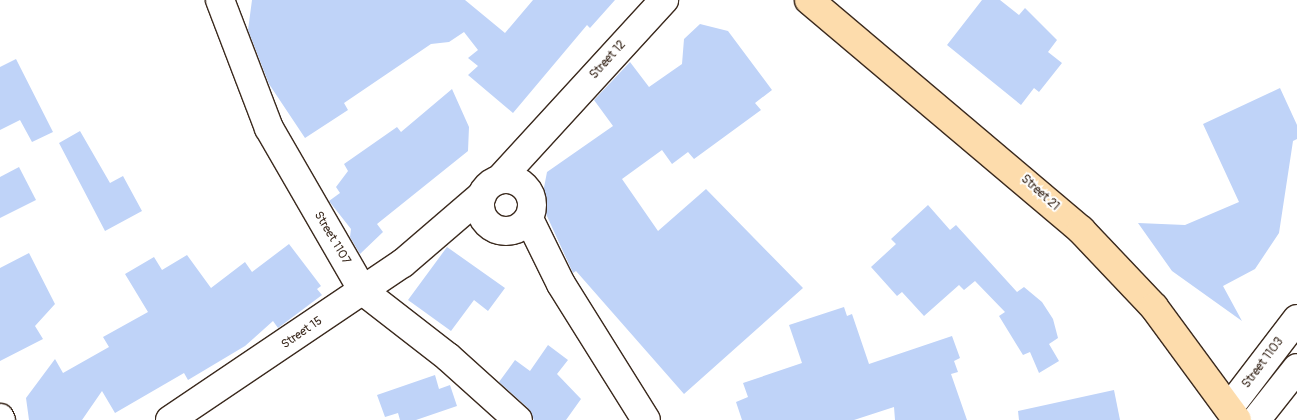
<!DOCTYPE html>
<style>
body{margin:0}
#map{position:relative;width:1297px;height:420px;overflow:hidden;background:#fff;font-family:Pangolin,sans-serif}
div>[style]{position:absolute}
.building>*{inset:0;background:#bfd3f8}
.roads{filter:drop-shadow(1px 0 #3b2a1e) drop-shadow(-1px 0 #3b2a1e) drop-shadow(0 1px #3b2a1e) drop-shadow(0 -1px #3b2a1e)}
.minor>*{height:28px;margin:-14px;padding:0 14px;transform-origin:14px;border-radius:14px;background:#fff}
.minor>.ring{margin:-14px;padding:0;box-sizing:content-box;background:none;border:28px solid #fff;border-radius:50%}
.major>*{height:28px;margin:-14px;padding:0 14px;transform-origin:14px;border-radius:14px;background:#fddcac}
span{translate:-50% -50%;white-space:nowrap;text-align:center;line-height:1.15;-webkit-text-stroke:4px #fff;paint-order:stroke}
.street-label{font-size:12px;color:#3b2a1e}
</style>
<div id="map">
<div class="building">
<div style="clip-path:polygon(252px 0,465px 0,505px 33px,533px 0,615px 0,590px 28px,587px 25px,513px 113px,468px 75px,478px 66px,468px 58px,478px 50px,464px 32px,449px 42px,431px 44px,344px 103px,348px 110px,305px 138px,269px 84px,248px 30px)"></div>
<div style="clip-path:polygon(982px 0,1000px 0,1019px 15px,1025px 8px,1057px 40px,1048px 52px,1062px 63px,1039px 92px,1034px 88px,1021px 105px,947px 45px)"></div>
<div style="clip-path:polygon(700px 24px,728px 31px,772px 90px,755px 103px,761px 110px,694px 159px,688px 152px,672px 164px,662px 150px,622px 179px,658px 231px,706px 189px,803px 288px,684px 394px,576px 271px,573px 273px,541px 203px,547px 172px,613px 126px,594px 100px,630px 62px,649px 87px,682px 64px,684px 39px)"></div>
<div style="clip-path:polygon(16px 59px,53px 132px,32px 142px,20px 120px,0 130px,0 67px)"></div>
<div style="clip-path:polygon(1280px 88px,1297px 125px,1297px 139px,1293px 141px,1279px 233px,1255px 269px,1223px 286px,1242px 321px,1172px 271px,1138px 223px,1185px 225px,1239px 202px,1203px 124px)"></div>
<div style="clip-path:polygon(452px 89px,469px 127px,468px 151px,377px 224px,383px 232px,360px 254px,350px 237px,351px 229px,329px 201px,340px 193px,336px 187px,348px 171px,344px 164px,397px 127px,401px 132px)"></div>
<div style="clip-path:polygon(80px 131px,110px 183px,123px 176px,142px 211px,105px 231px,59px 143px)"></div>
<div style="clip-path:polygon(19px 167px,36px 200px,0 218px,0 177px)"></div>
<div style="clip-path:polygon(928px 205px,950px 230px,956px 225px,1017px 292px,1024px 287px,1042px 302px,1053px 319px,1058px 338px,1049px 344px,1059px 361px,1039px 373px,1030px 352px,1023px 355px,999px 316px,1005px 312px,975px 281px,964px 290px,959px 285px,924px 316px,902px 292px,897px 296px,871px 267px,896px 244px,891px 239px)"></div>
<div style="clip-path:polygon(289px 244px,321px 286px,317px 289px,322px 295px,278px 328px,273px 321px,245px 346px,188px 380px,184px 373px,115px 413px,102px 391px,82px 420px,29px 420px,26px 398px,55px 359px,63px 373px,109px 347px,103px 337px,148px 312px,125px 274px,154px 257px,162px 270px,187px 255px,211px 288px,245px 262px,252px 272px)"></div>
<div style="clip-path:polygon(447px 247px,505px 288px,488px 311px,474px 300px,451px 331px,408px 300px)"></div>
<div style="clip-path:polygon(29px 253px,55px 304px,35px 326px,43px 339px,0 361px,0 268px)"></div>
<div style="clip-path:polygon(844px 307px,847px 316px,852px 314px,869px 364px,952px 336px,960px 358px,954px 361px,958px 372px,951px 374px,967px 420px,895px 420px,894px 407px,854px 420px,742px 420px,736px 402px,748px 397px,743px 383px,802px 363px,789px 325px)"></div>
<div style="clip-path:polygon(548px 345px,568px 360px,557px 374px,581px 399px,566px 420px,534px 420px,528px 408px,499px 382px,515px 360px,530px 371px)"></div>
<div style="clip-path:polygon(435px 375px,439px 389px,450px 385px,457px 406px,416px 420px,400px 420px,398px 413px,385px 417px,377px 395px)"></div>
<div style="clip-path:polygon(1114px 390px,1120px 420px,1019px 420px,1018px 411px)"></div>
</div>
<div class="roads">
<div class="minor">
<div style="left:220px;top:0;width:137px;rotate:69.1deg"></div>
<div style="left:269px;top:128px;width:188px;rotate:60deg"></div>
<div style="left:363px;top:291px;width:108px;rotate:37.8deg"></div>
<div style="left:448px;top:357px;width:94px;rotate:42deg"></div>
<div class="ring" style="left:480px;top:179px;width:24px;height:24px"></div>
<div style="left:500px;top:179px;width:243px;rotate:-47.5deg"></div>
<div style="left:529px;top:219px;width:72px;rotate:63.8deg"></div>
<div style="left:561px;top:284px;width:160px;rotate:58deg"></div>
<div style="left:1229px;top:408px;width:112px;rotate:-52.6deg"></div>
<div style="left:0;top:418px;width:2px;rotate:63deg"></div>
<div style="left:170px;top:420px;width:281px;rotate:-34deg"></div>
<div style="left:403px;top:263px;width:104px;rotate:-40.7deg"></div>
<div style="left:1256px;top:420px;width:66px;rotate:-51.7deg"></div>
</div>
<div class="major">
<div style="left:809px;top:0;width:356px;rotate:40.2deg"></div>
<div style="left:1081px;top:230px;width:106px;rotate:46.5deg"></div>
<div style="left:1154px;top:307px;width:140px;rotate:53.7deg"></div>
</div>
</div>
<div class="street-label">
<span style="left:608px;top:60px;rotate:-48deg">Street 12</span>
<span style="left:1040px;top:193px;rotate:42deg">Street 21</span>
<span style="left:332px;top:238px;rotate:59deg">Street 1107</span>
<span style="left:302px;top:333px;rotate:-35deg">Street 15</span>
<span style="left:1263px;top:363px;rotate:-53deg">Street 1103</span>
</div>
</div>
